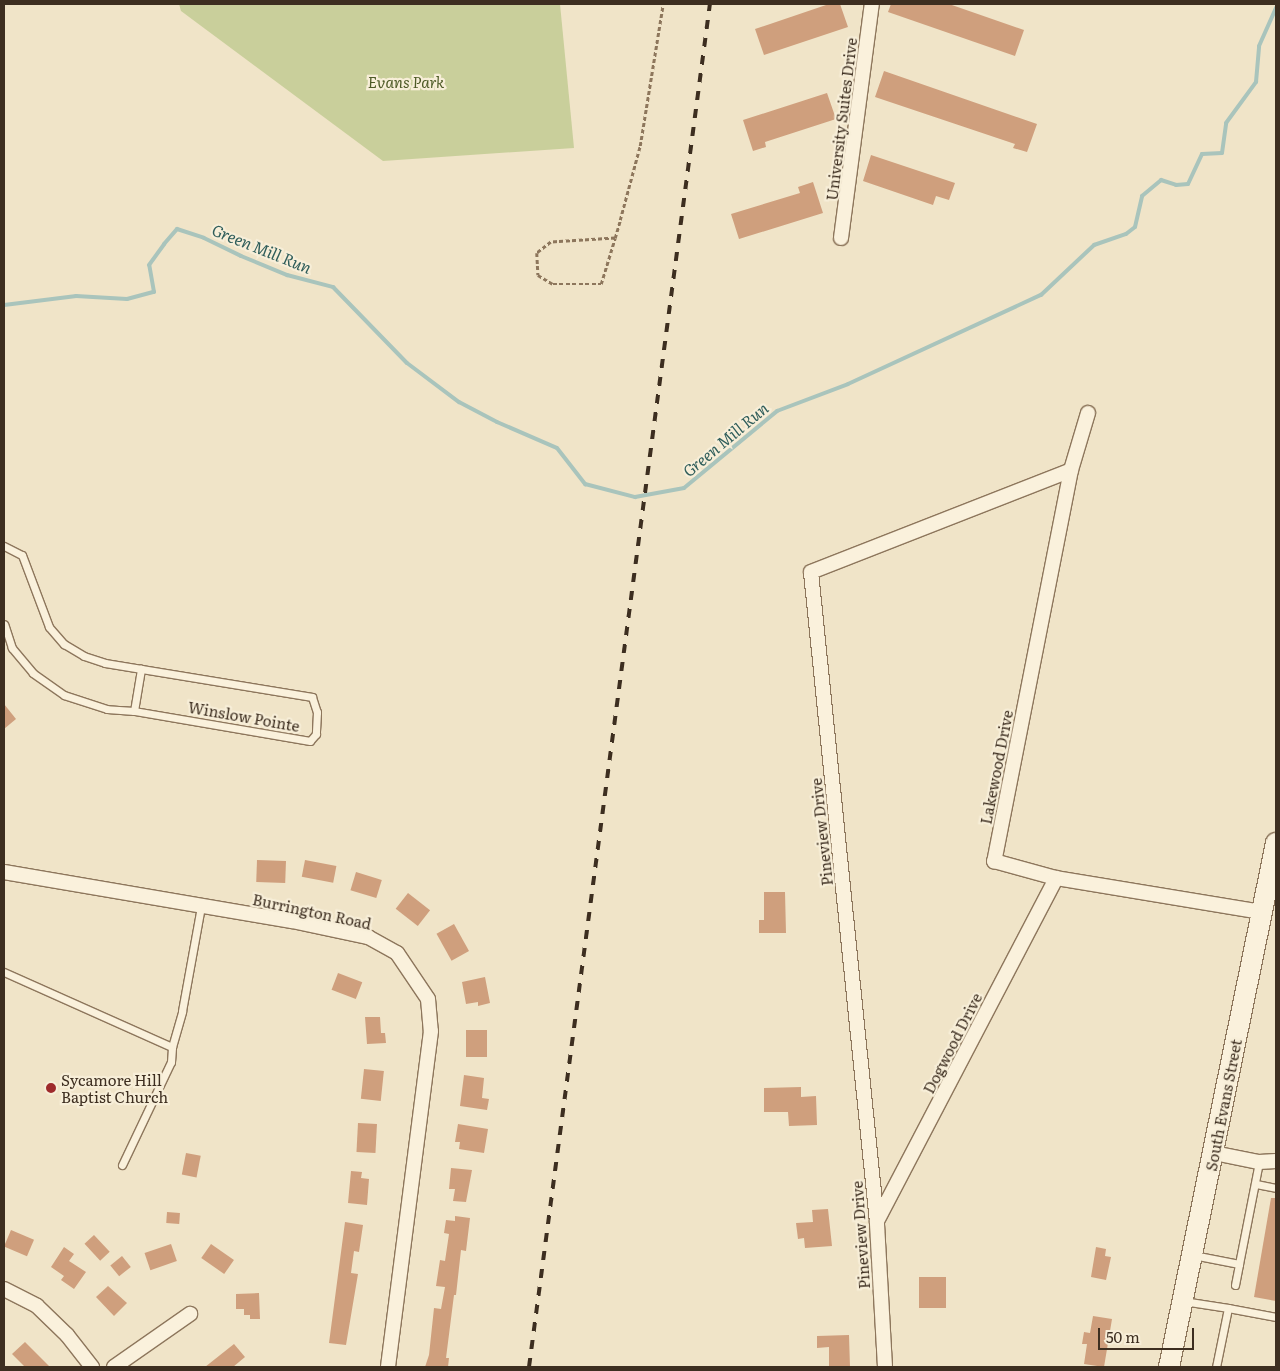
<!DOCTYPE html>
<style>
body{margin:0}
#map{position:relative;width:1280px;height:1371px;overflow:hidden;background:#f0e4c8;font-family:Literata,serif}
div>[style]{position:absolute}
.green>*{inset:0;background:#c9cf9b}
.stream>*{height:4px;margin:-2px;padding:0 2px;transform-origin:2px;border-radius:2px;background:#a9c4bc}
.building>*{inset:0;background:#cf9f7d;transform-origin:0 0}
.path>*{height:2.5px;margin-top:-1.25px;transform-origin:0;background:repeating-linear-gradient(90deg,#8d765c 0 4px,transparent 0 6.5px)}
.roads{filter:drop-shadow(1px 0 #8d765c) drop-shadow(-1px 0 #8d765c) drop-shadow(0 1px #8d765c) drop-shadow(0 -1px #8d765c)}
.lane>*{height:7px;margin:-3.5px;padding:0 3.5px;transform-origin:3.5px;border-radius:3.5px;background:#faf1dc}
.street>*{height:14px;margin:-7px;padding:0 7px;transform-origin:7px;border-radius:7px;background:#faf1dc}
.secondary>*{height:20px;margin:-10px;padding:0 10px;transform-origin:10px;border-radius:10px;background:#faf1dc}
.rail>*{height:4px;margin-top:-2px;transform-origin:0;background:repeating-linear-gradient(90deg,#3d2e20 0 9px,transparent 0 18px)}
.dots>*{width:14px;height:14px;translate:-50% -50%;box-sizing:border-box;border:2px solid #f7eed8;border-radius:50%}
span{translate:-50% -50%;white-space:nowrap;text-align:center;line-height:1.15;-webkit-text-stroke:4.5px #f7eed8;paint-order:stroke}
.park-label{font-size:15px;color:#4d5a26;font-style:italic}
.street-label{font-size:15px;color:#3d2e20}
.poi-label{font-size:15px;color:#3d2e20}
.left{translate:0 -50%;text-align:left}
.water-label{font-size:16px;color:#2f5d5a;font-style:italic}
.frame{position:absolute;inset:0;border:5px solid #3d2e20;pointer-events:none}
.scale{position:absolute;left:1098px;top:1328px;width:96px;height:22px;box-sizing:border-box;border:2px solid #3d2e20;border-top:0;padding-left:6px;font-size:15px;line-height:18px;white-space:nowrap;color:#3d2e20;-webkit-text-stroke:4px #f7eed8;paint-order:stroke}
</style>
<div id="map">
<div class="green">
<div style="clip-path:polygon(179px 4px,560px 4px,574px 148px,383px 161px,181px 11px)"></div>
</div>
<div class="stream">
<div style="left:4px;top:305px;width:73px;rotate:-7.1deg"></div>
<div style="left:76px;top:296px;width:51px;rotate:3.4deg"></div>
<div style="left:127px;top:299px;width:28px;rotate:-15deg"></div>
<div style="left:154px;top:292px;width:27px;rotate:-100deg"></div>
<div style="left:149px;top:265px;width:26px;rotate:-54deg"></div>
<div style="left:164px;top:244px;width:20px;rotate:-49deg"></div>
<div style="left:177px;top:229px;width:28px;rotate:18deg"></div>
<div style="left:204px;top:238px;width:41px;rotate:25.9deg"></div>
<div style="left:241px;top:256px;width:50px;rotate:22.4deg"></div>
<div style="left:287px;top:275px;width:48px;rotate:14.6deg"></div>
<div style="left:333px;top:287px;width:106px;rotate:45.8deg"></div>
<div style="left:407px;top:363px;width:65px;rotate:36.9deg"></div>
<div style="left:459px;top:402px;width:43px;rotate:27.8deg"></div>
<div style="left:497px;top:422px;width:65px;rotate:23.4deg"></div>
<div style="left:557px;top:448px;width:46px;rotate:52.1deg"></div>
<div style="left:585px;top:484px;width:52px;rotate:14.6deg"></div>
<div style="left:635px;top:497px;width:50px;rotate:-10.4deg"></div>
<div style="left:684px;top:488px;width:121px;rotate:-39.6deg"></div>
<div style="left:777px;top:411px;width:76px;rotate:-20.8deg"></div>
<div style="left:848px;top:384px;width:213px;rotate:-24.8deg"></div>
<div style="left:1041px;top:295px;width:73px;rotate:-43.3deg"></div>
<div style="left:1094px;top:245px;width:34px;rotate:-19deg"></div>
<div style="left:1126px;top:234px;width:11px;rotate:-38deg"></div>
<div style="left:1135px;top:227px;width:32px;rotate:-77deg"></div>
<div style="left:1142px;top:196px;width:25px;rotate:-40deg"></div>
<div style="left:1161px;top:180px;width:16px;rotate:18deg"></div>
<div style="left:1176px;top:185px;width:12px;rotate:-5deg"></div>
<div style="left:1188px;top:184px;width:33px;rotate:-65deg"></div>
<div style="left:1202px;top:154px;width:20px;rotate:-3deg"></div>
<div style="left:1222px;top:153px;width:30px;rotate:-82deg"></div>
<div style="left:1226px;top:123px;width:51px;rotate:-53.8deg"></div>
<div style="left:1256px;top:82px;width:36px;rotate:-85deg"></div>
<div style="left:1259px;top:46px;width:42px;rotate:-65.9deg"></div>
</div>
<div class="building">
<div style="clip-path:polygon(829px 4px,840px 4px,848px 27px,764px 55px,755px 29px)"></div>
<div style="clip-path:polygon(891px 4px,949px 4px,1024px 30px,1015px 56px,888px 12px)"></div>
<div style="clip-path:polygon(884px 71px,1037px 124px,1027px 152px,1013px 148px,1015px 144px,875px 97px)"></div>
<div style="clip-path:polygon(827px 93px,836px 119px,765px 142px,766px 147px,753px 151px,743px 120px)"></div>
<div style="clip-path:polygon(871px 155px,955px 183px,949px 200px,936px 196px,933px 205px,863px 181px)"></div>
<div style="clip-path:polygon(813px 182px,823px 213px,739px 239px,731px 214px,800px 193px,798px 187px)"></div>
<div style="clip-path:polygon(4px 704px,16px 719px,4px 729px)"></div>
<div style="left:257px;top:860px;width:29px;height:22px;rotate:2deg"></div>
<div style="left:305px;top:860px;width:32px;height:17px;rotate:11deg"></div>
<div style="left:356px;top:872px;width:27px;height:19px;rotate:17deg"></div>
<div style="clip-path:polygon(764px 892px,785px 892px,786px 933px,759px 933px,759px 920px,764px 920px)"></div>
<div style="left:408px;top:893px;width:28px;height:20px;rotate:38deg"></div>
<div style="left:454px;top:924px;width:31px;height:20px;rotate:61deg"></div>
<div style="left:338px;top:973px;width:26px;height:18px;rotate:21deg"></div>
<div style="clip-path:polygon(485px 977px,490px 1003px,478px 1006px,478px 1002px,466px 1004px,462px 982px)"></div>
<div style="clip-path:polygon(365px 1017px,380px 1017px,381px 1033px,385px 1033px,386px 1043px,367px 1044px)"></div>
<div style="left:466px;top:1030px;width:21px;height:27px"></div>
<div style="left:364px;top:1069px;width:20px;height:30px;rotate:6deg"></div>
<div style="clip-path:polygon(464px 1075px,484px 1078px,482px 1098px,489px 1099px,487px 1110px,460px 1106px)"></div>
<div style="clip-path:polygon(801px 1087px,801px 1097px,816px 1096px,817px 1125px,789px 1126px,788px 1112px,764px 1112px,764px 1088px)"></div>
<div style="left:358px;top:1123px;width:19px;height:29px;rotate:3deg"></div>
<div style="clip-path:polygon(458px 1124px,488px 1129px,484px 1153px,459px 1149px,460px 1142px,455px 1142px)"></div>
<div style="left:186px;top:1153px;width:15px;height:22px;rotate:11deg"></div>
<div style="clip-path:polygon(451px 1168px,472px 1170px,466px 1202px,453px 1201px,455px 1189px,449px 1189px)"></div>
<div style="clip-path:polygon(351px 1171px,362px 1172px,361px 1178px,369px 1179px,367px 1205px,348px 1203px)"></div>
<div style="clip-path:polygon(1271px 1198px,1276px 1198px,1276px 1301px,1254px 1297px)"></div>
<div style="clip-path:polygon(828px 1209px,832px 1246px,805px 1248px,804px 1238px,798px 1239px,796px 1223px,813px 1222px,812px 1210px)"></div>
<div style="left:167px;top:1212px;width:13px;height:11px;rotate:4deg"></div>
<div style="clip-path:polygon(455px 1216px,470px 1218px,466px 1251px,461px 1250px,456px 1295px,454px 1295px,446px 1358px,449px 1358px,448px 1367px,425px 1367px,429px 1355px,434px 1308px,441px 1309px,445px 1287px,436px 1286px,440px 1260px,445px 1261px,449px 1234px,444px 1233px,446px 1220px,455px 1221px)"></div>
<div style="clip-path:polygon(345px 1222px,363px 1225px,359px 1252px,354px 1251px,351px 1273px,358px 1274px,346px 1345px,329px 1343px)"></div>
<div style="left:11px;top:1230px;width:25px;height:18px;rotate:23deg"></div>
<div style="left:94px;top:1235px;width:23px;height:13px;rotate:47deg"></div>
<div style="left:171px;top:1244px;width:18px;height:28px;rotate:71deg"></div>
<div style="left:211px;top:1244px;width:28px;height:17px;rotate:35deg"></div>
<div style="clip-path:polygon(64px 1247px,74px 1254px,69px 1261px,86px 1272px,74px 1289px,61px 1280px,64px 1276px,51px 1267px)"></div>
<div style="clip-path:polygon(1096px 1247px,1106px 1249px,1105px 1256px,1111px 1257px,1106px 1280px,1091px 1277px)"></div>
<div style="left:122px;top:1256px;width:14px;height:15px;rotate:51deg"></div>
<div style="left:919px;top:1277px;width:27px;height:31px"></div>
<div style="clip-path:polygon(108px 1286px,127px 1303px,114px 1316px,96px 1297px)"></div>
<div style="clip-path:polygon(259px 1293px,260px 1319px,250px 1319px,250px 1315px,244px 1315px,244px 1309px,236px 1309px,236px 1294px)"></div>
<div style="clip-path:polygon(1093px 1316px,1112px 1319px,1104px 1367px,1084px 1364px,1087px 1344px,1082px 1344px,1084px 1332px,1090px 1333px)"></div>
<div style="clip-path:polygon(849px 1335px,850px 1367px,829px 1367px,829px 1347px,817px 1348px,817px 1336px)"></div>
<div style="clip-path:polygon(25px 1342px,50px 1367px,25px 1367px,12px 1354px)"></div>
<div style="clip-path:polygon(234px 1344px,245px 1357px,233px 1367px,205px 1367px)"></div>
</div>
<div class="path">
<div style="left:615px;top:238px;width:64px;rotate:176.4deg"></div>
<div style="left:551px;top:242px;width:18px;rotate:142deg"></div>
<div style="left:537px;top:253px;width:22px;rotate:87deg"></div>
<div style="left:538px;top:275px;width:17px;rotate:31deg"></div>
<div style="left:553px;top:284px;width:48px"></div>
<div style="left:601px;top:284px;width:48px;rotate:-73.1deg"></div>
<div style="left:615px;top:238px;width:19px;rotate:-74deg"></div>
<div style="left:620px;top:220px;width:77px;rotate:-74.9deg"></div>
<div style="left:640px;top:146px;width:144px;rotate:-80.8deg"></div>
</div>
<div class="roads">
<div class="lane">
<div style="left:4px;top:546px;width:20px;rotate:27deg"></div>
<div style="left:22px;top:555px;width:77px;rotate:69.4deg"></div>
<div style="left:49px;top:627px;width:23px;rotate:49deg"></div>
<div style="left:64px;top:644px;width:23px;rotate:31deg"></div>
<div style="left:84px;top:656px;width:22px;rotate:18deg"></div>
<div style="left:105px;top:663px;width:210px;rotate:9.3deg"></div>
<div style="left:312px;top:697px;width:16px;rotate:72deg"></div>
<div style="left:317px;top:712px;width:22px;rotate:93deg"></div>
<div style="left:316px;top:734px;width:9px;rotate:131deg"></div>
<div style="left:310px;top:741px;width:179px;rotate:-170.3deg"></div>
<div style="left:134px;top:711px;width:27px;rotate:-176deg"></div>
<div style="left:107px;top:709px;width:45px;rotate:-162deg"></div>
<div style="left:64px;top:695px;width:38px;rotate:-145deg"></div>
<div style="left:33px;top:673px;width:33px;rotate:-130deg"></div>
<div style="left:12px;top:648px;width:25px;rotate:-108deg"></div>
<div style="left:134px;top:711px;width:43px;rotate:-80.5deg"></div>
<div style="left:4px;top:972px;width:184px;rotate:24.1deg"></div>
<div style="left:122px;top:1165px;width:114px;rotate:-64.6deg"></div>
<div style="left:171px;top:1062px;width:15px;rotate:-86deg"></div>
<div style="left:172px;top:1047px;width:37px;rotate:-74deg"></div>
<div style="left:182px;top:1011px;width:107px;rotate:-79.7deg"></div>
<div style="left:1256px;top:1184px;width:20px;rotate:11deg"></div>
<div style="left:1193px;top:1255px;width:47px;rotate:11.1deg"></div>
<div style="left:1239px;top:1264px;width:104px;rotate:-78.9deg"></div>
<div style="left:1235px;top:1285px;width:21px;rotate:-79deg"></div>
<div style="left:1183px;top:1301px;width:46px;rotate:8.8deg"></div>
<div style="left:1216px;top:1367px;width:60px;rotate:-78.5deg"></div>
<div style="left:1228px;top:1308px;width:49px;rotate:10.6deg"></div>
</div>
<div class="street">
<div style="left:841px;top:238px;width:236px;rotate:-82.5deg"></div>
<div style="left:1088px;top:413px;width:59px;rotate:106.6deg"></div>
<div style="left:1071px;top:470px;width:399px;rotate:101.1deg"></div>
<div style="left:994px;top:861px;width:64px;rotate:15.3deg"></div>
<div style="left:1056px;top:878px;width:209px;rotate:9.4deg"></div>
<div style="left:4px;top:872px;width:292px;rotate:9.7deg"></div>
<div style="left:292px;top:921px;width:78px;rotate:11.9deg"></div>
<div style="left:368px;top:937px;width:33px;rotate:29deg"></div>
<div style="left:397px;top:953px;width:55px;rotate:56deg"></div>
<div style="left:428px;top:999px;width:32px;rotate:85deg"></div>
<div style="left:431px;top:1031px;width:339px;rotate:97.3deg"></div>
<div style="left:1214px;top:1153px;width:46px;rotate:11.3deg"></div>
<div style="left:1259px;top:1162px;width:17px;rotate:-3deg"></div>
<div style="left:877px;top:1221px;width:387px;rotate:-62.4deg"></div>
<div style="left:4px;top:1289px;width:37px;rotate:27deg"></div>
<div style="left:37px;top:1306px;width:42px;rotate:44deg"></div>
<div style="left:67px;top:1335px;width:41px;rotate:52deg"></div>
<div style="left:114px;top:1367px;width:93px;rotate:-34.9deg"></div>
<div style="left:885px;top:1367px;width:145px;rotate:-93.2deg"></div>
<div style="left:877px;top:1222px;width:653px;rotate:-95.8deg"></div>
<div style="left:811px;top:572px;width:279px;rotate:-21.4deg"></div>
</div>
<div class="secondary">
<div style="left:1169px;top:1367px;width:535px;rotate:-78.46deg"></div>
</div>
</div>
<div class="rail">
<div style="left:529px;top:1367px;width:1375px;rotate:-82.44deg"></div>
</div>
<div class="dots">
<div style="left:51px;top:1088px;background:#9e2a2b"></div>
</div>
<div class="park-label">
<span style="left:406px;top:82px">Evans Park</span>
</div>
<div class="street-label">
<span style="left:841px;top:119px;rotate:-83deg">University Suites Drive</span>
<span style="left:244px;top:716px;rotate:10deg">Winslow Pointe</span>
<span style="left:996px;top:767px;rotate:-79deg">Lakewood Drive</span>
<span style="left:821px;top:832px;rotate:-96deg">Pineview Drive</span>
<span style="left:312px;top:911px;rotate:12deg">Burrington Road</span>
<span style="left:952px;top:1043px;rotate:-63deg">Dogwood Drive</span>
<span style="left:1223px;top:1105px;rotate:-79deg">South Evans Street</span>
<span style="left:860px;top:1235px;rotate:-94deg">Pineview Drive</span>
</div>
<div class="poi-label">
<span class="left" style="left:61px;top:1088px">Sycamore Hill<br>Baptist Church</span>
</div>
<div class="water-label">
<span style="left:262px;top:248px;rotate:22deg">Green Mill Run</span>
<span style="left:725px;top:439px;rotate:-40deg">Green Mill Run</span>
</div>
<div class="frame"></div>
<div class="scale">50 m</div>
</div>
